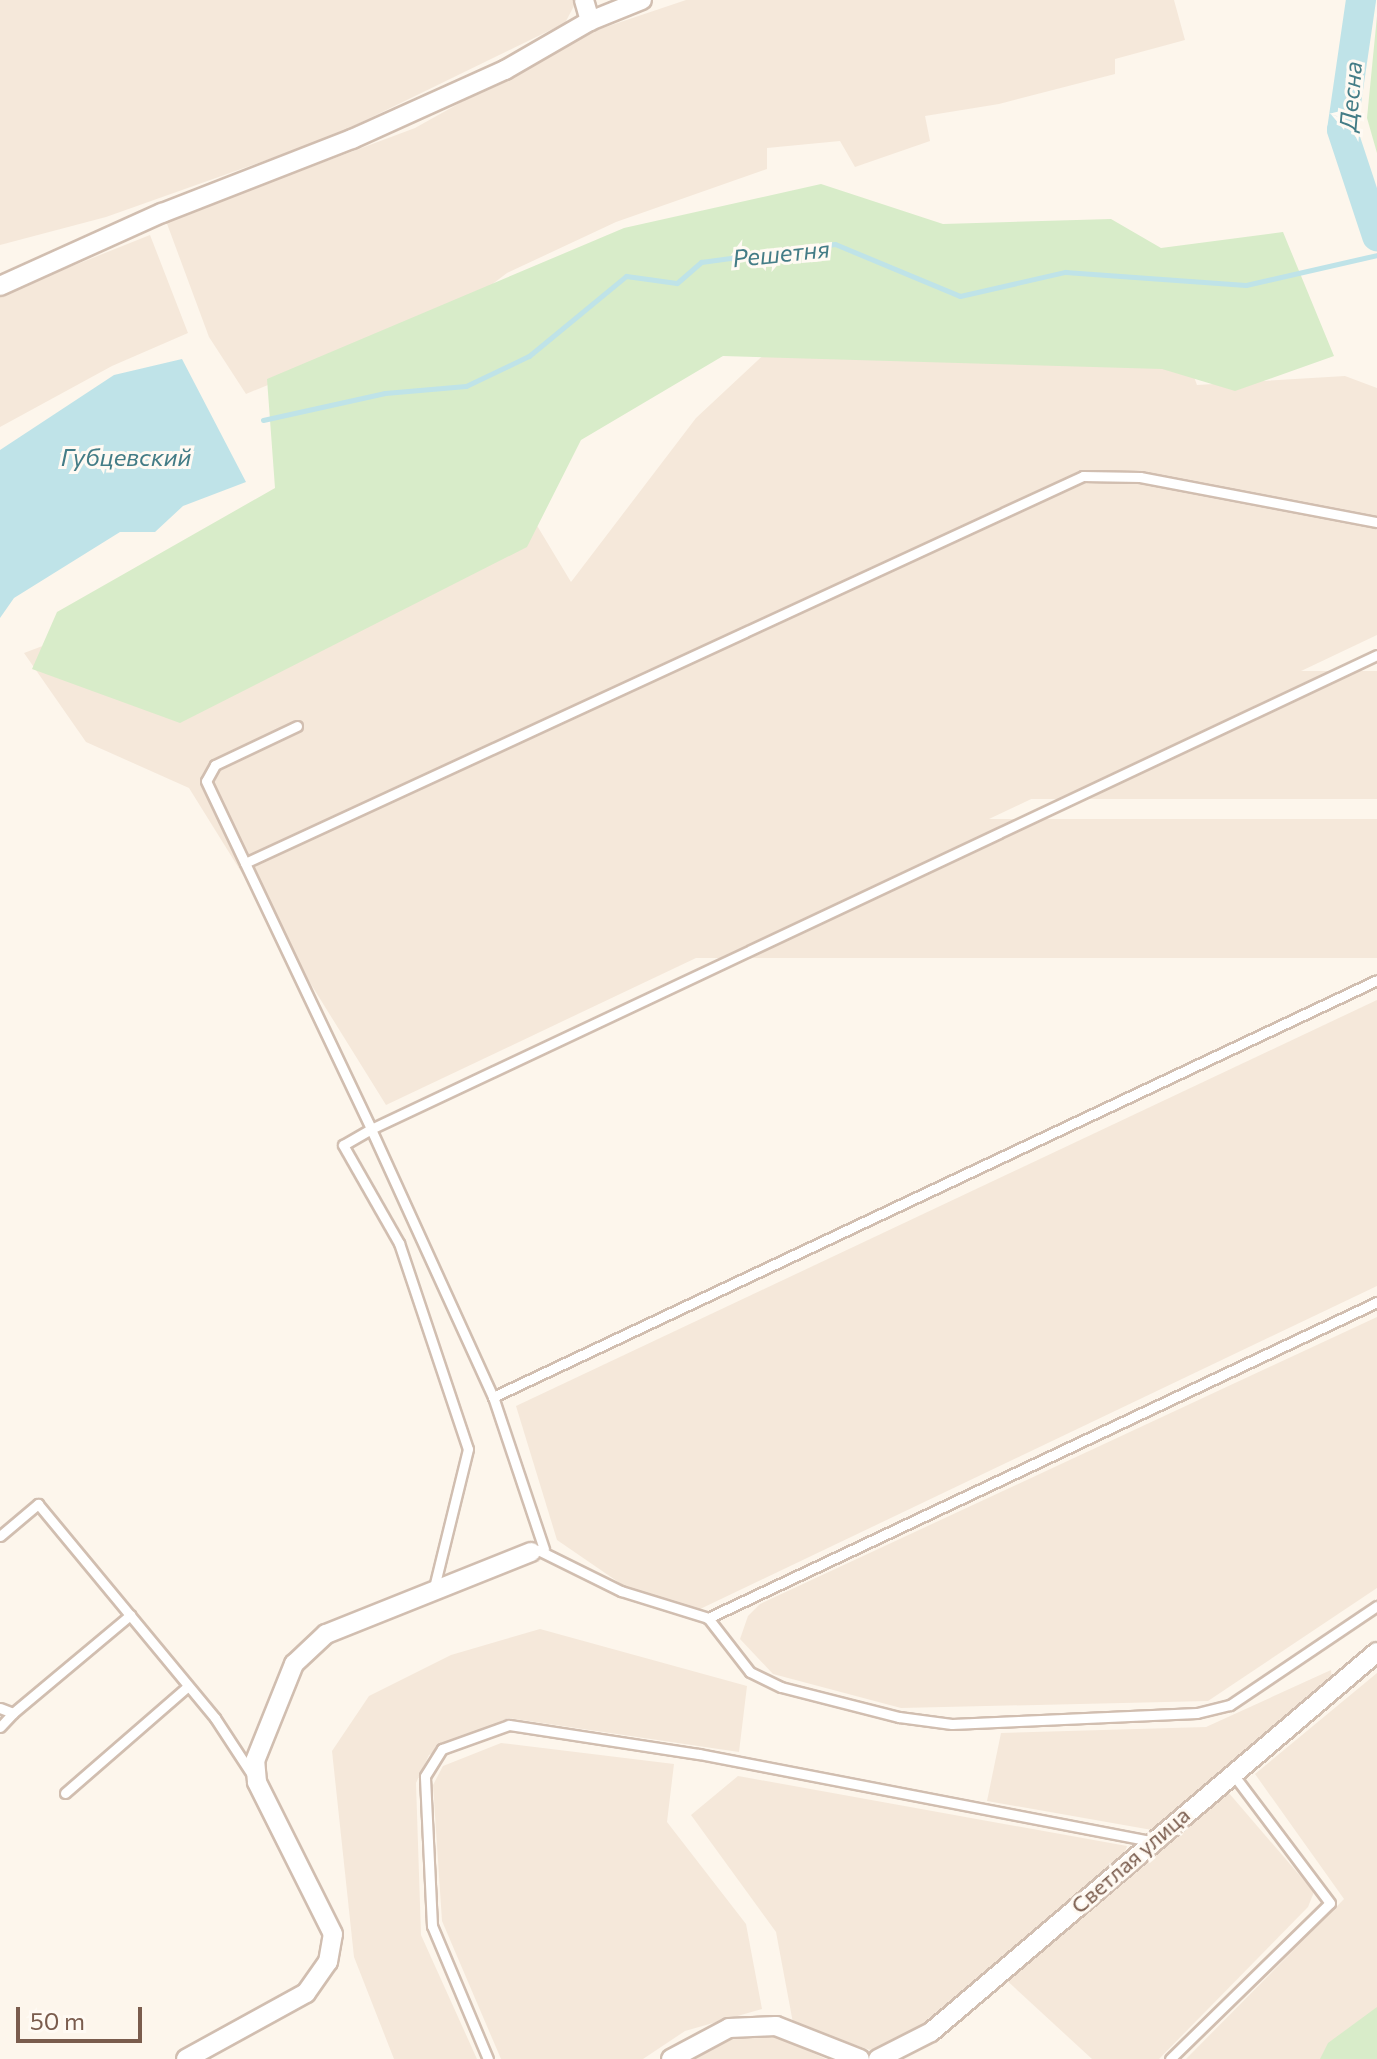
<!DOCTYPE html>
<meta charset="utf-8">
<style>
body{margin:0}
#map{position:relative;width:1377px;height:2059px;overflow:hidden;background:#fdf6ec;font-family:Commissioner,sans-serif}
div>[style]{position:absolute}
.residential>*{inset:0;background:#f5e8da;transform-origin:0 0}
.green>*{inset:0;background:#d8ecc9}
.water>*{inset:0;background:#bfe3e8}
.stream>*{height:5px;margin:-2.5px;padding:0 2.5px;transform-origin:2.5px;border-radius:2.5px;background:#bfe3e8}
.river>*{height:30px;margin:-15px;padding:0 15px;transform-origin:15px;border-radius:15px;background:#bfe3e8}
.roads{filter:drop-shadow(2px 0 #d1beb0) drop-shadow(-2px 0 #d1beb0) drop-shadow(0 2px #d1beb0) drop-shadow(0 -2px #d1beb0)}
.lane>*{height:9px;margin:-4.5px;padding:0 4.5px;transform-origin:4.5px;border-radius:4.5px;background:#fff}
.street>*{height:18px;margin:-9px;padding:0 9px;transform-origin:9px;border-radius:9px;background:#fff}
span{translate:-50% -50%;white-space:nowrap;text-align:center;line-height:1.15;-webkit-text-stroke:6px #fffaf3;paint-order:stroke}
.street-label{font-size:22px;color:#7a5c4d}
.water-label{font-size:24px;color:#437c86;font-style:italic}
.scale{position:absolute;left:16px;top:2007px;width:126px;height:36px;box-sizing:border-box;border:4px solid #7a5c4d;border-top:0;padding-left:10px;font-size:24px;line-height:28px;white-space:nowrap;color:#7a5c4d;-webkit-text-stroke:6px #fffaf3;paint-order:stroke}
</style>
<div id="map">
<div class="residential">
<div style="clip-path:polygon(0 0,573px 0,575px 4px,565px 23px,329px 138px,106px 217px,0 245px)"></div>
<div style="clip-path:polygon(686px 0,1174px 0,1185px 40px,1115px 59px,1115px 74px,999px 104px,925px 116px,930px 141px,855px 167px,840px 141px,767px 148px,767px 169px,616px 222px,507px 273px,469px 302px,246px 394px,209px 337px,166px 221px,415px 128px,582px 35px)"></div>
<div style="clip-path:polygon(150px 235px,188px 333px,112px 366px,0 427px,0 295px)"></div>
<div style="clip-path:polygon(1165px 298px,1197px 385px,1345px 376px,1377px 388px,1377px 635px,386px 1105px,189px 788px,86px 742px,24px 653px,114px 619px,486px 441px,571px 582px,696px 418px,804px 317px)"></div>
<div style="left:1377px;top:671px;width:128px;height:1080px;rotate:90deg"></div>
<div style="left:1377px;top:819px;width:139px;height:1009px;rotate:90deg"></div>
<div style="clip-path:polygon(1377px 1000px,1377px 1286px,698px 1610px,627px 1588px,557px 1540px,516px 1406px)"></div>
<div style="clip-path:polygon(1377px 1317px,1377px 1588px,1208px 1701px,901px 1708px,773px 1674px,740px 1639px,748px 1616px,760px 1604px)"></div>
<div style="clip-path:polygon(540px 1629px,747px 1686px,739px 1752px,508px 1718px,429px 1755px,416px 1783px,421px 1935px,477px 2059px,394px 2059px,354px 1957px,332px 1751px,369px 1696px,451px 1655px)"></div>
<div style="clip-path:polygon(1331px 1670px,1332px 1681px,1152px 1830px,987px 1801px,1001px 1733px,1206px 1727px)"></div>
<div style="clip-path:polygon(1377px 1673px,1377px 2014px,1329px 2059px,1186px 2059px,1344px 1899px,1255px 1774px)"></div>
<div style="clip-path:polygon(501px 1743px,674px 1764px,667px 1822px,746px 1924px,762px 2009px,685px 2031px,643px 2059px,501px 2059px,442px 1921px,433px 1785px,443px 1766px)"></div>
<div style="clip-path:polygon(738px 1776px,1127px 1846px,1124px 1855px,909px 2035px,870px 2050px,793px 2023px,776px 1932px,691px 1815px)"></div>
<div style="clip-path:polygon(1228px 1792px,1314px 1892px,1308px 1907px,1159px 2059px,1092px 2059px,1003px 1977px)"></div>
<div style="clip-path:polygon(764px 2031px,826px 2059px,694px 2059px,728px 2037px)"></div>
</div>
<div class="green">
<div style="clip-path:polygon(1377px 16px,1377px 153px,1367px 118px)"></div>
<div style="clip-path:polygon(821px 184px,943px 224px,1111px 219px,1161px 248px,1283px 232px,1334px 356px,1235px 391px,1162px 369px,723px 356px,581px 440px,527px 547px,180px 723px,32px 669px,57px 612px,275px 488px,267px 379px,624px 228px)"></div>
<div style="clip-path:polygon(1377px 2007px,1377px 2059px,1320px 2059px,1328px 2043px)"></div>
</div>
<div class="water">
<div style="clip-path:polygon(182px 359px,246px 482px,183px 506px,155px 532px,120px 532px,14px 598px,0 618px,0 450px,114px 375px)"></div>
</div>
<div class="stream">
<div style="left:263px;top:420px;width:125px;rotate:-12.5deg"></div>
<div style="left:385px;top:393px;width:81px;rotate:-4.9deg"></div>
<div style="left:466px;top:386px;width:70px;rotate:-25.5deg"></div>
<div style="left:529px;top:356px;width:126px;rotate:-39.5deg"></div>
<div style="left:626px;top:276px;width:51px;rotate:7.8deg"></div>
<div style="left:677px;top:283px;width:32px;rotate:-41deg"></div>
<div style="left:701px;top:262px;width:135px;rotate:-7.7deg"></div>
<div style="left:835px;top:244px;width:135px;rotate:22.6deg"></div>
<div style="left:960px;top:296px;width:108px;rotate:-12.9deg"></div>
<div style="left:1065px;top:272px;width:181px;rotate:4.1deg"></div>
<div style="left:1246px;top:285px;width:134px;rotate:-12.9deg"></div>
</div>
<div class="river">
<div style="left:1361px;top:0;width:131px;rotate:98.3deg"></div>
<div style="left:1342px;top:130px;width:112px;rotate:71.7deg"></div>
</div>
<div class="roads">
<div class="lane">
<div style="left:297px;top:726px;width:91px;rotate:154.6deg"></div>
<div style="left:215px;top:765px;width:18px;rotate:119deg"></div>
<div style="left:206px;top:781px;width:385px;rotate:64.6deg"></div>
<div style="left:371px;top:1129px;width:32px;rotate:150deg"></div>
<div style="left:343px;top:1145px;width:113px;rotate:60.3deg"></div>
<div style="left:399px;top:1243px;width:217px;rotate:71.5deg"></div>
<div style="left:468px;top:1449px;width:147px;rotate:103.8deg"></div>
<div style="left:245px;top:863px;width:923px;rotate:-24.79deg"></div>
<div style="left:1083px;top:476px;width:57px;rotate:1deg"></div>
<div style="left:1140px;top:477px;width:241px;rotate:10.8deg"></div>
<div style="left:493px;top:1397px;width:294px;rotate:-114.5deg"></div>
<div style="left:371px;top:1129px;width:1112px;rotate:-25.23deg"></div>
<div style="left:0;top:1536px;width:50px;rotate:-40.1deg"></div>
<div style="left:38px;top:1504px;width:278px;rotate:50.4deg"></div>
<div style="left:215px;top:1718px;width:69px;rotate:56.8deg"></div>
<div style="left:544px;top:1549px;width:160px;rotate:-108.5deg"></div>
<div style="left:493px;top:1397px;width:977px;rotate:-25.25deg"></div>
<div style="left:538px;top:1550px;width:93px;rotate:26.3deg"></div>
<div style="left:621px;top:1591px;width:91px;rotate:17.2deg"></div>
<div style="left:708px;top:1618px;width:740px;rotate:-25.28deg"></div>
<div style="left:708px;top:1618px;width:68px;rotate:52.1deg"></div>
<div style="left:750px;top:1672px;width:34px;rotate:26deg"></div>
<div style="left:781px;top:1687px;width:122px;rotate:14.3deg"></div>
<div style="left:899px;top:1717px;width:53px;rotate:7.5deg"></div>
<div style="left:952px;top:1724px;width:245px;rotate:-2.6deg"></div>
<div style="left:1197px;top:1713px;width:34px;rotate:-14deg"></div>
<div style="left:1230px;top:1705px;width:177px;rotate:-34deg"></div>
<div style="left:0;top:1708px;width:14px;rotate:21deg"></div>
<div style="left:13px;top:1713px;width:153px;rotate:-39.9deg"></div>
<div style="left:0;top:1727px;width:19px;rotate:-47deg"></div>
<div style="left:65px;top:1793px;width:163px;rotate:-41deg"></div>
<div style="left:488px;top:2059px;width:144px;rotate:-112.8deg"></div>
<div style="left:432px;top:1926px;width:150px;rotate:-92.7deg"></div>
<div style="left:425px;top:1776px;width:32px;rotate:-58deg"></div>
<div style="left:442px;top:1749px;width:71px;rotate:-19.7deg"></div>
<div style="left:509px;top:1725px;width:192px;rotate:8.7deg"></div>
<div style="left:699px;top:1754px;width:460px;rotate:10.9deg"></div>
<div style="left:1170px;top:2059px;width:223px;rotate:-44.3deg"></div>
<div style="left:1330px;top:1903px;width:163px;rotate:-127deg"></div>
</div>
<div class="street">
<div style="left:584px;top:0;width:22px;rotate:74deg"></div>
<div style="left:0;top:286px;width:178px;rotate:-24.3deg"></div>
<div style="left:162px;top:213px;width:204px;rotate:-21.3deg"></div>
<div style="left:352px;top:139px;width:168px;rotate:-24.3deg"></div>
<div style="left:505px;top:70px;width:98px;rotate:-30deg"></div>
<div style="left:590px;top:21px;width:56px;rotate:-22deg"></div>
<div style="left:186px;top:2059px;width:137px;rotate:-28.8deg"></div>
<div style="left:306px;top:1993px;width:38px;rotate:-55deg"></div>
<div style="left:328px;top:1962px;width:28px;rotate:-80deg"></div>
<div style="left:333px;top:1934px;width:170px;rotate:-116.6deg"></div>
<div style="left:257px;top:1782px;width:21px;rotate:-95deg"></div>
<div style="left:255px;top:1761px;width:105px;rotate:-68.1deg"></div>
<div style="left:294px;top:1664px;width:44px;rotate:-43.2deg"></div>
<div style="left:326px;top:1634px;width:221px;rotate:-21.8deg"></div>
<div style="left:671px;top:2059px;width:66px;rotate:-28.1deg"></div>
<div style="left:729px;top:2028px;width:47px;rotate:-2.4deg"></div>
<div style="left:776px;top:2026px;width:90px;rotate:21.4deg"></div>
<div style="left:878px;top:2059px;width:59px;rotate:-27deg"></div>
<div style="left:931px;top:2032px;width:586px;rotate:-40.43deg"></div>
</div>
</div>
<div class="street-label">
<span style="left:1130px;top:1860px;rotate:-41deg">Светлая улица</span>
</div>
<div class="water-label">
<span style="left:1350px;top:96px;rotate:-85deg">Десна</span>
<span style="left:781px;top:253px;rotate:-6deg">Решетня</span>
<span style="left:126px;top:457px">Губцевский</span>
</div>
<div class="scale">50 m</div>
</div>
